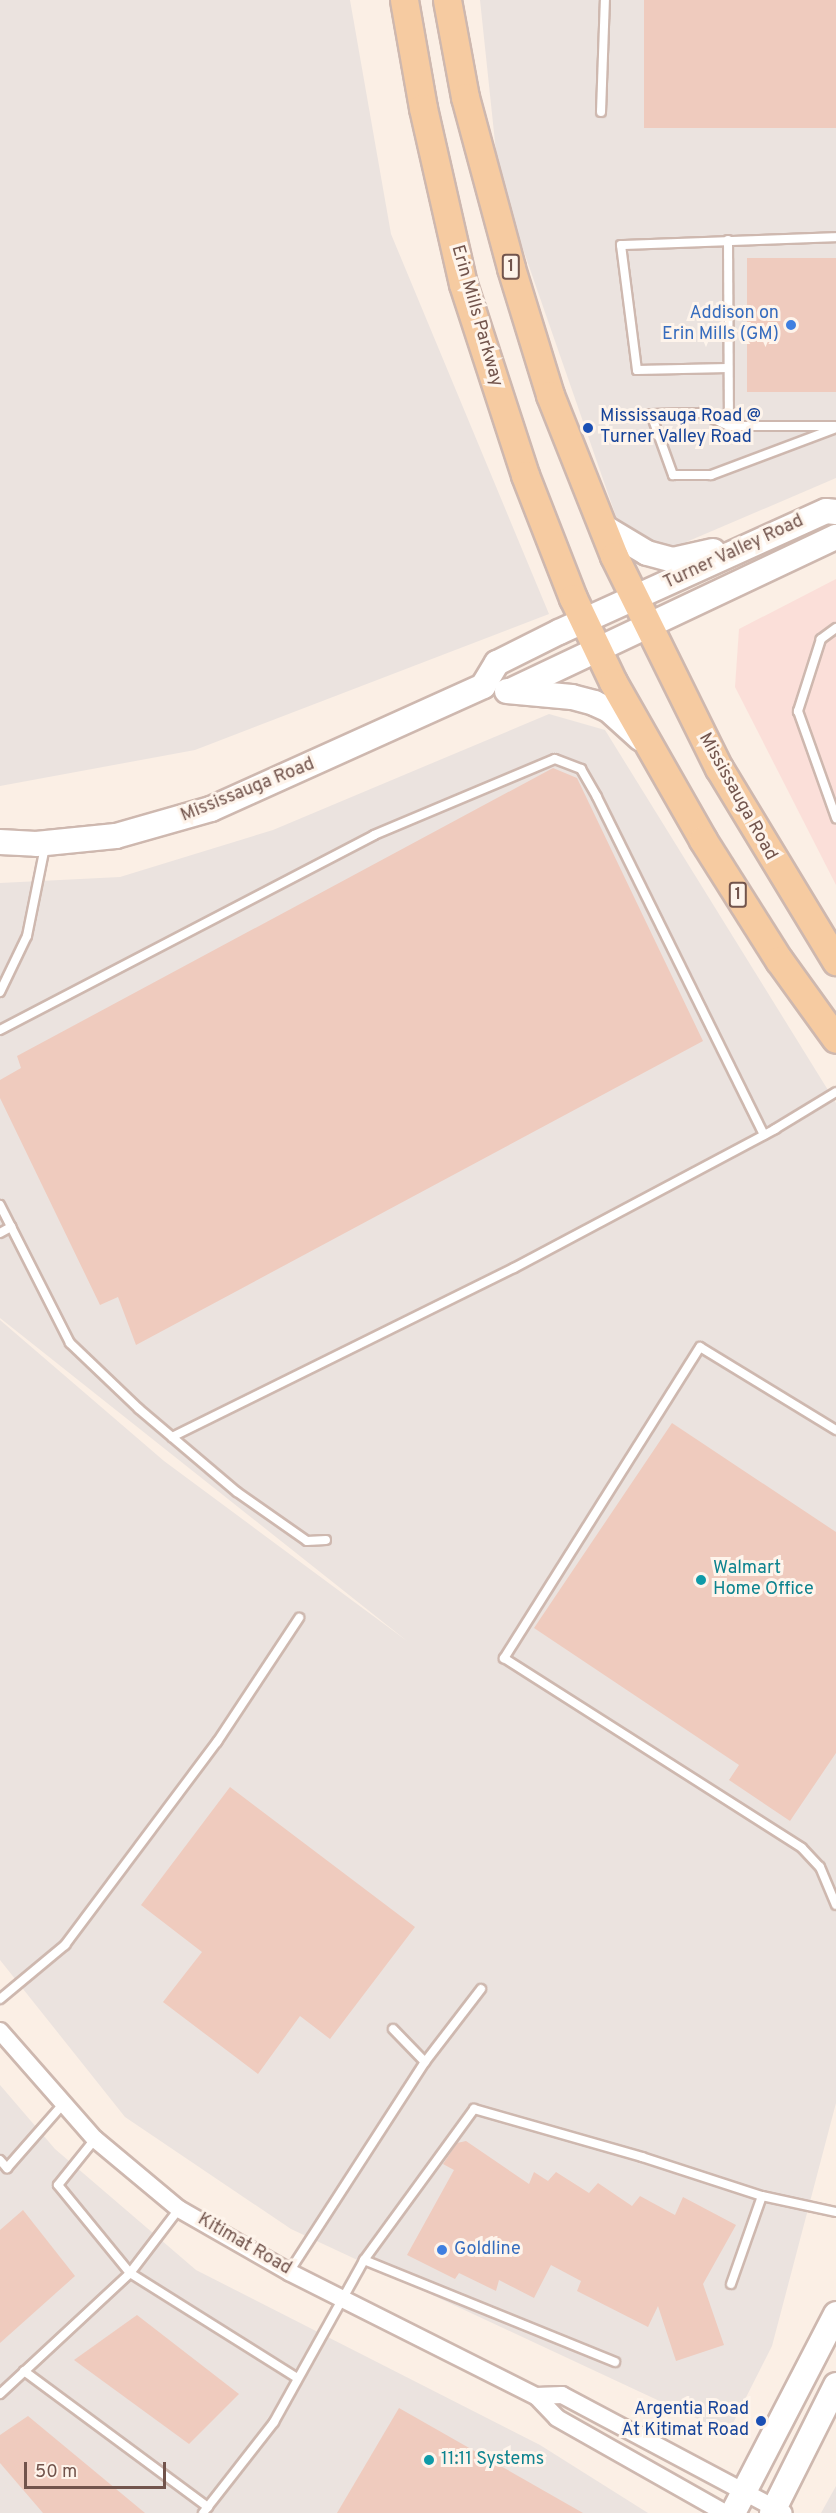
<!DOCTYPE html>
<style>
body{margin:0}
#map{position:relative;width:836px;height:2513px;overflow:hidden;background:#fbefe5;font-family:Overpass,sans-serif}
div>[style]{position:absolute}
.commercial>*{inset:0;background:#fbdfd9}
.industrial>*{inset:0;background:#ebe3df}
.building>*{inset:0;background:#efcbbe;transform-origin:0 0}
.roads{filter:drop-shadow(2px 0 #ceb8af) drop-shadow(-2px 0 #ceb8af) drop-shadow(0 2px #ceb8af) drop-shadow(0 -2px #ceb8af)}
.lane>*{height:8px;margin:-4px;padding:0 4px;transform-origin:4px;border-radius:4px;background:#fff}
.street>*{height:16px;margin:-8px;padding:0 8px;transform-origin:8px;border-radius:8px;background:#fff}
.secondary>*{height:24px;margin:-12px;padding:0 12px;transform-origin:12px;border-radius:12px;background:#fff}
.primary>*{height:27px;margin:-13.5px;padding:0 13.5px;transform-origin:13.5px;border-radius:13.5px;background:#f6cba1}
.dots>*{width:16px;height:16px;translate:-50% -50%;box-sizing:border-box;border:3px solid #fef4eb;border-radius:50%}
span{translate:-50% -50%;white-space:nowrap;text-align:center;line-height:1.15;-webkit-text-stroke:6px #fef4eb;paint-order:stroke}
.shield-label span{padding:2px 4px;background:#fef4eb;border:2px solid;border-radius:4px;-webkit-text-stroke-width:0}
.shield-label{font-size:16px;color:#72544c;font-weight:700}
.shop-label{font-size:18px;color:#366cbe}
.right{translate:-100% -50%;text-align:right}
.left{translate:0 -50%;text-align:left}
.street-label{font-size:18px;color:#72544c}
.transit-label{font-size:18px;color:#164399}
.culture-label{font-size:18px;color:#0d838f}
.scale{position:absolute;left:24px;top:2462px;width:142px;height:27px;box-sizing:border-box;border:3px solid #72544c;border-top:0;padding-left:8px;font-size:18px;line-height:21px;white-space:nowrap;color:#72544c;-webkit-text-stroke:4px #fef4eb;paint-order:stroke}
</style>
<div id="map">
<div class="commercial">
<div style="clip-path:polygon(836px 579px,836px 885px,735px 687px,739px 629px)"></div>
</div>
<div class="industrial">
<div style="clip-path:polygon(0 0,350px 0,391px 234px,549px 614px,195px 750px,0 786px)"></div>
<div style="clip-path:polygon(480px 0,836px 0,836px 478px,670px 549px,620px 528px,499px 180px)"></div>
<div style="clip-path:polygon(549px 714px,605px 730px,836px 1103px,836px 2103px,772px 2346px,728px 2433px,291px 2229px,125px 2117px,0 1960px,0 1320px,164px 1461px,407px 1641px,0 1318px,0 883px,120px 877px,273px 830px)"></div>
<div style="clip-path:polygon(0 2085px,55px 2149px,196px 2270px,540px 2445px,648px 2513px,0 2513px)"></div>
<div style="clip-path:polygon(836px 2486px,836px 2513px,821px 2513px)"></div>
</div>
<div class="building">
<div style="left:644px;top:0;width:192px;height:128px"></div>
<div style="left:747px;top:258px;width:89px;height:134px"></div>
<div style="clip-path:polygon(553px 768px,577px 778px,703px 1041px,136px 1345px,118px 1297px,100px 1305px,0 1098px,0 1080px,21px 1068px,17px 1056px)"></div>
<div style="clip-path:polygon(672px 1423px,836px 1532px,836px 1753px,790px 1821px,729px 1780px,739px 1765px,534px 1628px)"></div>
<div style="clip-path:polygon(230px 1787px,415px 1927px,330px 2039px,300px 2016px,258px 2074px,163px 2002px,202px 1952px,141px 1905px)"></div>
<div style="clip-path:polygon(466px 2141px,529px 2184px,534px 2172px,548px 2181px,556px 2172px,589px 2193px,598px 2183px,632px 2206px,640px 2196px,675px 2215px,683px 2197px,736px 2225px,703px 2284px,724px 2345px,676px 2361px,658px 2306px,648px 2327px,577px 2291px,581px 2281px,551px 2265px,534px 2298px,499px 2280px,496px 2291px,459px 2273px,455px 2279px,407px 2255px,454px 2170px,443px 2164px,457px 2143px)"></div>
<div style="clip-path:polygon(23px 2210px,75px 2276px,0 2343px,0 2230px)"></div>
<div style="clip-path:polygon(137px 2315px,239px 2394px,189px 2444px,74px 2360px)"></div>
<div style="clip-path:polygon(399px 2408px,583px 2513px,337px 2513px)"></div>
<div style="clip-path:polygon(28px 2416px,145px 2513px,43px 2513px,0 2463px,0 2435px)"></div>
</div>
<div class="roads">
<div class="lane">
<div style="left:601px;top:112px;width:112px;rotate:-88deg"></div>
<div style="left:728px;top:240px;width:186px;rotate:89.7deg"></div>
<div style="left:729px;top:426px;width:106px"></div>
<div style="left:728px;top:368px;width:91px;rotate:178.7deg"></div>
<div style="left:637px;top:370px;width:126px;rotate:-97.3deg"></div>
<div style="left:621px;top:245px;width:215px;rotate:-2.1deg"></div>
<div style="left:729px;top:426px;width:31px;rotate:-155deg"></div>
<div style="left:701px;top:413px;width:50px;rotate:178.9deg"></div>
<div style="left:651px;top:414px;width:65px;rotate:70.2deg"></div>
<div style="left:673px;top:475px;width:38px"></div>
<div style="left:711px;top:475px;width:134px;rotate:-20.6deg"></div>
<div style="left:836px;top:628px;width:19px;rotate:144deg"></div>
<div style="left:821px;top:639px;width:76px;rotate:107.7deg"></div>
<div style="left:798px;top:711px;width:114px;rotate:70.4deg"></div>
<div style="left:0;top:992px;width:62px;rotate:-64.3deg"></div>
<div style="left:27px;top:936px;width:91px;rotate:-78.6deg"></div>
<div style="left:0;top:1030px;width:422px;rotate:-27.5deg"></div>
<div style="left:374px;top:835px;width:196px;rotate:-22.8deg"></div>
<div style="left:555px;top:759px;width:28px;rotate:21deg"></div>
<div style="left:581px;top:769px;width:32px;rotate:60deg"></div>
<div style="left:597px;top:797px;width:377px;rotate:63.7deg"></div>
<div style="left:0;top:1205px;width:155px;rotate:63.1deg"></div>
<div style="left:70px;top:1343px;width:95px;rotate:43.7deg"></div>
<div style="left:139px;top:1409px;width:128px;rotate:40.3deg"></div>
<div style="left:237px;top:1492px;width:85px;rotate:35deg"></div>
<div style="left:307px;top:1541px;width:19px;rotate:-3deg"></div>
<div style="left:0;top:1233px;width:13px;rotate:-29deg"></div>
<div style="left:836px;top:1430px;width:159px;rotate:-148.6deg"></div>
<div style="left:700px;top:1347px;width:368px;rotate:122.2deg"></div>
<div style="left:504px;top:1658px;width:353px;rotate:32.5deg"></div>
<div style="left:802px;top:1848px;width:26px;rotate:47deg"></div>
<div style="left:820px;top:1867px;width:41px;rotate:67.2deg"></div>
<div style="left:172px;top:1437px;width:381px;rotate:-26.3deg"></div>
<div style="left:514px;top:1268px;width:296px;rotate:-28deg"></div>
<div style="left:775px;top:1129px;width:71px;rotate:-31.2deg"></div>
<div style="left:0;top:1999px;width:85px;rotate:-39.7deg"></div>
<div style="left:65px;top:1945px;width:254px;rotate:-53.2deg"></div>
<div style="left:217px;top:1742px;width:149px;rotate:-56.5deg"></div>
<div style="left:393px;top:2029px;width:46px;rotate:45.9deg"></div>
<div style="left:95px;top:2139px;width:59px;rotate:128.8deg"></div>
<div style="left:58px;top:2185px;width:114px;rotate:50.7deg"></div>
<div style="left:130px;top:2273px;width:196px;rotate:32.1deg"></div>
<div style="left:0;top:2160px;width:11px;rotate:49deg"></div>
<div style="left:7px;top:2168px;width:85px;rotate:-48.8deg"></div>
<div style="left:364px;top:2260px;width:271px;rotate:22.1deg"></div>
<div style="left:289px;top:2272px;width:250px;rotate:-57.1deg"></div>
<div style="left:425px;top:2062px;width:92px;rotate:-52.5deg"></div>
<div style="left:731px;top:2284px;width:93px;rotate:-70.6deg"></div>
<div style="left:24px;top:2371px;width:229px;rotate:36.5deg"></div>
<div style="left:0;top:2394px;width:178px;rotate:-42.9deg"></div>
<div style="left:130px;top:2273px;width:81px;rotate:-52.6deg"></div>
<div style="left:203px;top:2513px;width:115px;rotate:-52deg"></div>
<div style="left:274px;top:2422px;width:185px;rotate:-60.9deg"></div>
<div style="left:364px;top:2260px;width:187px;rotate:-53.9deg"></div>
<div style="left:474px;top:2109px;width:175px;rotate:15.9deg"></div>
<div style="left:642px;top:2157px;width:126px;rotate:18deg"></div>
<div style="left:762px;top:2196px;width:76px;rotate:12.2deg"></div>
</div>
<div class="street">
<div style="left:0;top:2031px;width:144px;rotate:48.7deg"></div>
<div style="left:95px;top:2139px;width:109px;rotate:39.8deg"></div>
<div style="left:179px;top:2209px;width:127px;rotate:29.8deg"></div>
<div style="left:289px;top:2272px;width:276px;rotate:26.7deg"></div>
<div style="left:536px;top:2396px;width:30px;rotate:46deg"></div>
<div style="left:557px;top:2418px;width:193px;rotate:29.5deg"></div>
<div style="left:536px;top:2396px;width:26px;rotate:-2deg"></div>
<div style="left:562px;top:2395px;width:251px;rotate:28deg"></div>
</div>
<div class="secondary">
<div style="left:602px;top:526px;width:52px;rotate:31deg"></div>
<div style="left:647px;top:553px;width:27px;rotate:15deg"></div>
<div style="left:673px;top:560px;width:41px;rotate:-12.7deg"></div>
<div style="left:507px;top:691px;width:65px;rotate:5.3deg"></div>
<div style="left:572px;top:697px;width:23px;rotate:15deg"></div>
<div style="left:594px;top:703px;width:17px;rotate:25deg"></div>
<div style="left:609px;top:710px;width:43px;rotate:42.2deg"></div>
<div style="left:510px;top:691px;width:361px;rotate:-25.3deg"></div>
<div style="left:0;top:842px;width:36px;rotate:3deg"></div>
<div style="left:36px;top:844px;width:80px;rotate:-5.7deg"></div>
<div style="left:116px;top:836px;width:99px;rotate:-15.9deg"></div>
<div style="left:211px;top:809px;width:299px;rotate:-24.3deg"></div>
<div style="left:483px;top:686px;width:27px;rotate:-59deg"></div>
<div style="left:497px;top:663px;width:69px;rotate:-26.6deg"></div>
<div style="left:559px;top:632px;width:293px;rotate:-24.4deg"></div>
<div style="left:826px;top:511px;width:10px;rotate:6deg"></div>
<div style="left:733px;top:2513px;width:224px;rotate:-62.6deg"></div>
<div style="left:772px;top:2513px;width:143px;rotate:-63.4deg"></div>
</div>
<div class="primary">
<div style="left:404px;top:0;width:110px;rotate:80deg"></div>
<div style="left:423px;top:108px;width:180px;rotate:77.2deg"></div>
<div style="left:463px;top:284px;width:201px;rotate:72deg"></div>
<div style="left:525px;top:475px;width:132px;rotate:68.7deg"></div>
<div style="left:573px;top:598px;width:93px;rotate:64.5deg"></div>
<div style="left:613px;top:682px;width:182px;rotate:60.3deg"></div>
<div style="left:703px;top:840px;width:142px;rotate:57.7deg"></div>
<div style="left:779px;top:960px;width:97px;rotate:54.2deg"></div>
<div style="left:447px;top:0;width:99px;rotate:79.5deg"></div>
<div style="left:465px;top:97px;width:177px;rotate:74.9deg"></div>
<div style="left:511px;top:268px;width:133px;rotate:72.9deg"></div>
<div style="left:550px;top:395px;width:173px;rotate:68.3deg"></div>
<div style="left:614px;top:556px;width:237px;rotate:63.7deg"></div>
<div style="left:719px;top:768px;width:226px;rotate:58.8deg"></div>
</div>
</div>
<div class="dots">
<div style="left:791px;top:325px;background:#3f7fe0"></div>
<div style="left:588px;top:428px;background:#1a4fb4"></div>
<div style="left:701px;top:1580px;background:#0f9aa8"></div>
<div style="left:442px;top:2250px;background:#3f7fe0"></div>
<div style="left:761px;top:2421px;background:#1a4fb4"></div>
<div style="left:429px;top:2460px;background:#0f9aa8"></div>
</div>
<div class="shield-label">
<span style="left:511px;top:267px">1</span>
<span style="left:738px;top:895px">1</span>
</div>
<div class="shop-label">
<span class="right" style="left:779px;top:325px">Addison on<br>Erin Mills (GM)</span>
<span class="left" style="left:454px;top:2250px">Goldline</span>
</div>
<div class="street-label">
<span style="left:476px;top:316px;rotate:74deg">Erin Mills Parkway</span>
<span style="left:734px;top:553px;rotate:-25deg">Turner Valley Road</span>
<span style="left:248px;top:791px;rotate:-22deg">Mississauga Road</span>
<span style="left:737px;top:797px;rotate:61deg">Mississauga Road</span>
<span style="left:244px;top:2245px;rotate:30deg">Kitimat Road</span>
</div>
<div class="transit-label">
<span class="left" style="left:600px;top:428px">Mississauga Road @<br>Turner Valley Road</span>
<span class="right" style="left:749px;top:2421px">Argentia Road<br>At Kitimat Road</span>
</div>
<div class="culture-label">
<span class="left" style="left:713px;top:1580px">Walmart<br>Home Office</span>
<span class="left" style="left:441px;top:2460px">11:11 Systems</span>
</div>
<div class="scale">50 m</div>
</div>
